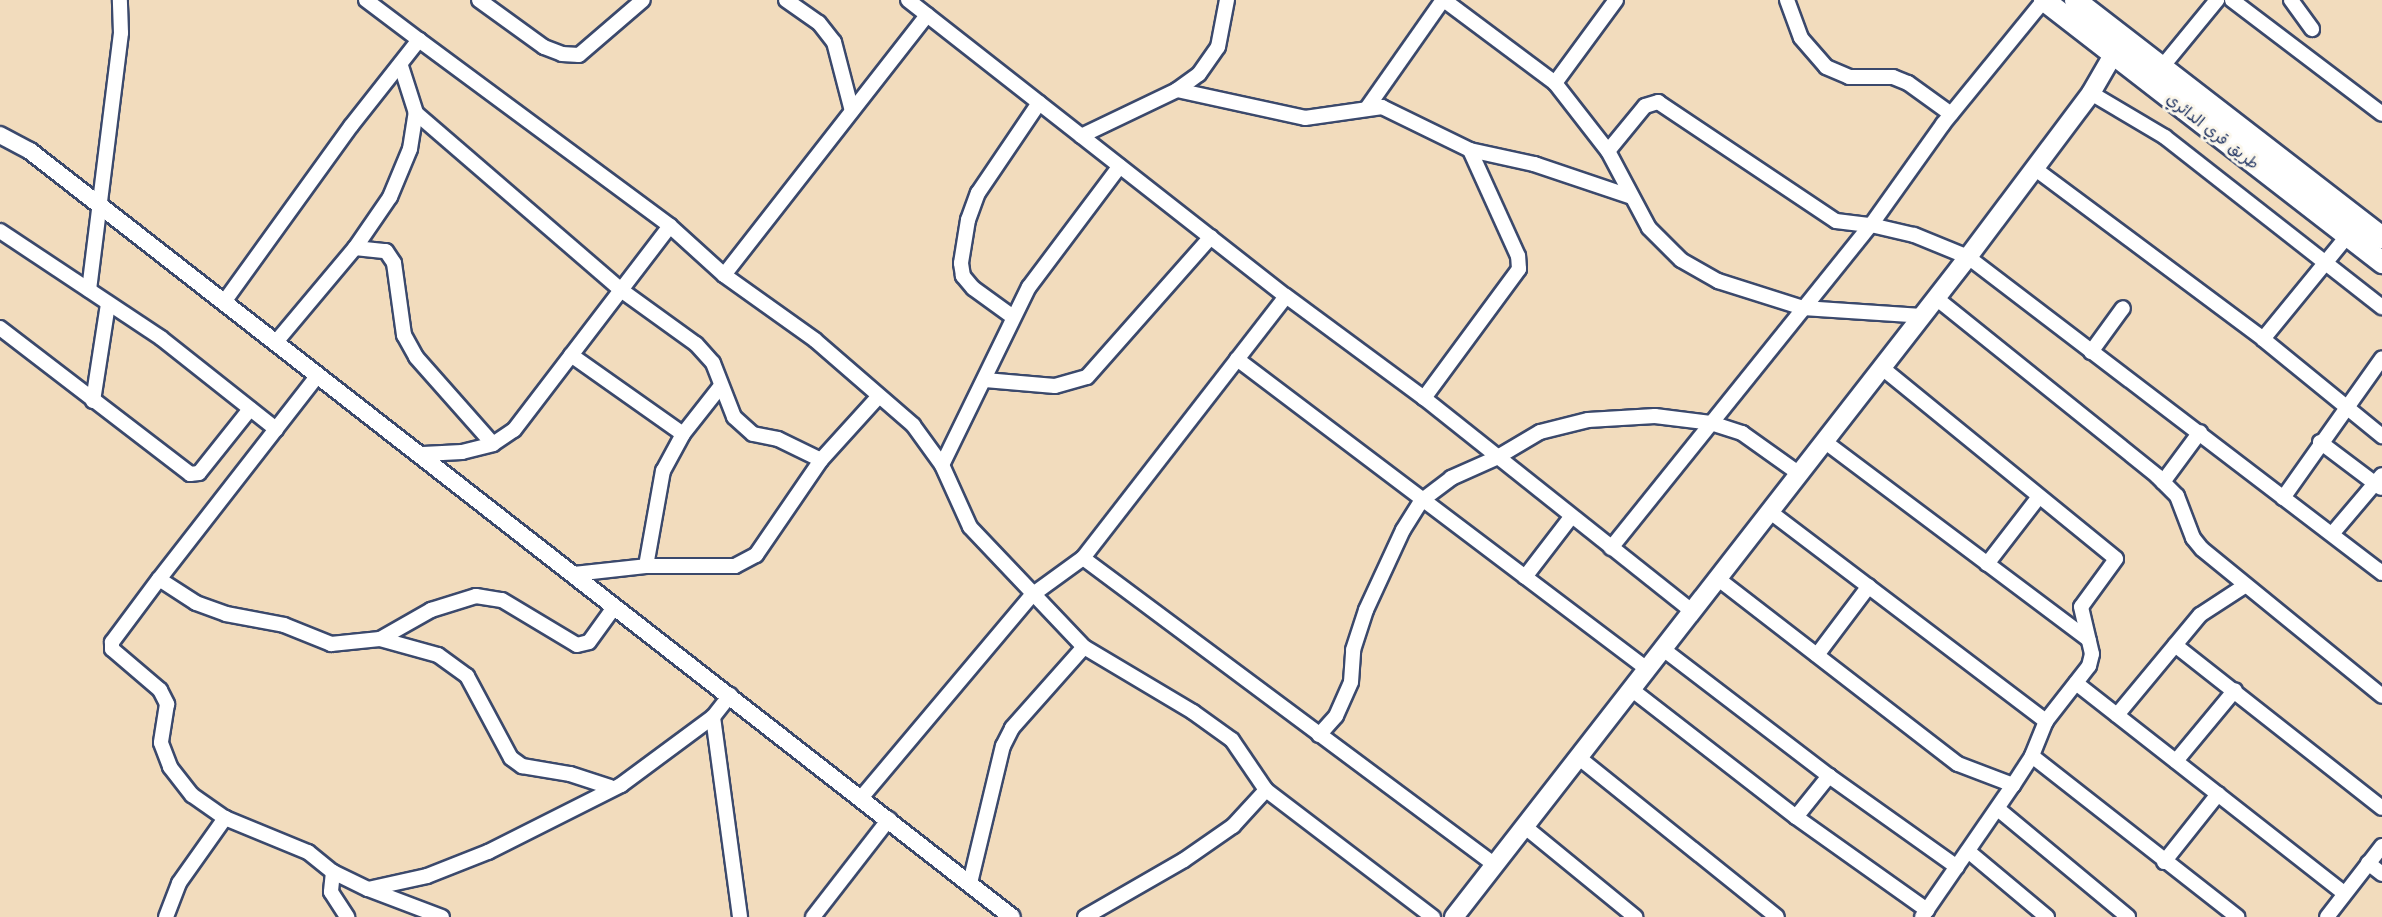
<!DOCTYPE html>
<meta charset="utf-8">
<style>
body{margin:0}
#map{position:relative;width:2382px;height:917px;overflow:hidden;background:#f2dcbd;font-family:Mali,"Playpen Sans Arabic",sans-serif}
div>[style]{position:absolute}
.roads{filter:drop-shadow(2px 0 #3b496c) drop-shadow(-2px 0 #3b496c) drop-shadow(0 2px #3b496c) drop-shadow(0 -2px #3b496c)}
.minor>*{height:14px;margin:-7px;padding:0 7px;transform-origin:7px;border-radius:7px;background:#fff}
.tertiary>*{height:16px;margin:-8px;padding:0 8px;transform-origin:8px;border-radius:8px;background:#fff}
.secondary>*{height:18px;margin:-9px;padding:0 9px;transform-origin:9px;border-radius:9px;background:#fff}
.trunk>*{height:21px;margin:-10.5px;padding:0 10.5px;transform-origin:10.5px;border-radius:10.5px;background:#fff}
span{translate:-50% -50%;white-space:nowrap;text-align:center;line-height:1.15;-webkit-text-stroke:6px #fbf7ec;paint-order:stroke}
.street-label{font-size:16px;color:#1b2f5e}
</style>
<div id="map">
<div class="roads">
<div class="minor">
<div style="left:366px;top:0;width:66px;rotate:37deg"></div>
<div style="left:479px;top:0;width:80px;rotate:35.9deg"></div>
<div style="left:544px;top:47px;width:19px;rotate:21deg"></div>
<div style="left:562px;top:54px;width:17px;rotate:3deg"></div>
<div style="left:579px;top:55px;width:84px;rotate:-40.7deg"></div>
<div style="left:786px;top:0;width:40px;rotate:34.9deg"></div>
<div style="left:819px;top:23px;width:24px;rotate:52deg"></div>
<div style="left:834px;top:42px;width:71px;rotate:75.4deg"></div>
<div style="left:908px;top:0;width:480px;rotate:38.1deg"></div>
<div style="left:1286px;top:296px;width:172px;rotate:36.5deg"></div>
<div style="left:1424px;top:398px;width:342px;rotate:38.5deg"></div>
<div style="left:1444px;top:0;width:139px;rotate:36.8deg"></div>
<div style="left:1555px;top:83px;width:86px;rotate:52.1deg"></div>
<div style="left:1608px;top:151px;width:87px;rotate:62deg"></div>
<div style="left:1649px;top:228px;width:45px;rotate:45deg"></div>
<div style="left:1681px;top:260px;width:43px;rotate:29.6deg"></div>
<div style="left:1718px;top:281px;width:89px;rotate:17.6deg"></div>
<div style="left:1803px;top:308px;width:119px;rotate:3.8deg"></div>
<div style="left:1787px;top:0;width:40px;rotate:69.8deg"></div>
<div style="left:1801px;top:38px;width:38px;rotate:49deg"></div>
<div style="left:1826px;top:67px;width:25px;rotate:23deg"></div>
<div style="left:1849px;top:77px;width:44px"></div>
<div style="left:1893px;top:77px;width:16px;rotate:22deg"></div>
<div style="left:1908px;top:83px;width:53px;rotate:35.8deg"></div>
<div style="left:2232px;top:0;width:188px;rotate:37.2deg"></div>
<div style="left:2291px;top:0;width:36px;rotate:54deg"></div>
<div style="left:2162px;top:67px;width:87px;rotate:-50.6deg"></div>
<div style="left:1555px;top:83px;width:103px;rotate:-53.7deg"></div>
<div style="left:1177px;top:90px;width:131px;rotate:12.3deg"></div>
<div style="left:1305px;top:118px;width:78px;rotate:-8.1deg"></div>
<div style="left:1382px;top:107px;width:98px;rotate:26deg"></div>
<div style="left:1470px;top:150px;width:66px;rotate:12.3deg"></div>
<div style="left:1534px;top:164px;width:103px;rotate:18.6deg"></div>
<div style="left:2091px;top:93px;width:86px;rotate:30.7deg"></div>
<div style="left:2165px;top:137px;width:276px;rotate:38.1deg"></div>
<div style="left:1367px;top:108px;width:132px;rotate:-54.9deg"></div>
<div style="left:416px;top:113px;width:271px;rotate:40.8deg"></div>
<div style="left:621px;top:290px;width:92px;rotate:35.8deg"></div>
<div style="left:696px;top:344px;width:25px;rotate:48deg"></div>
<div style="left:713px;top:363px;width:58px;rotate:68.7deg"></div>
<div style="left:734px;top:417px;width:25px;rotate:42deg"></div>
<div style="left:753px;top:434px;width:25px;rotate:11deg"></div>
<div style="left:778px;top:439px;width:48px;rotate:26deg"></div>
<div style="left:1081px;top:136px;width:106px;rotate:-25.6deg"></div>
<div style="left:1177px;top:90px;width:27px;rotate:-36deg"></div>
<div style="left:1199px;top:74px;width:33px;rotate:-55deg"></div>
<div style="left:1218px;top:47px;width:48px;rotate:-79.2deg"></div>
<div style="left:1608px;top:151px;width:58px;rotate:-50.6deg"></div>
<div style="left:1645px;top:106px;width:14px;rotate:-17deg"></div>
<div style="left:1658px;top:102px;width:214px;rotate:33.8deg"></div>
<div style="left:1836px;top:221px;width:35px;rotate:7deg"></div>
<div style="left:1871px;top:225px;width:44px;rotate:13.1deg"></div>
<div style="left:1914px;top:235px;width:58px;rotate:22.2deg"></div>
<div style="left:1968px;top:257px;width:521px;rotate:37.35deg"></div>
<div style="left:2034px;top:168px;width:286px;rotate:36.7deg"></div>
<div style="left:2263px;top:339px;width:154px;rotate:39.2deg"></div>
<div style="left:0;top:231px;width:193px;rotate:33.6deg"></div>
<div style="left:161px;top:338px;width:147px;rotate:38.4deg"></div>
<div style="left:355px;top:248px;width:31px;rotate:6deg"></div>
<div style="left:386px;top:251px;width:14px;rotate:56deg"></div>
<div style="left:394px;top:263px;width:73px;rotate:82.1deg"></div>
<div style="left:404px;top:335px;width:25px;rotate:61deg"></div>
<div style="left:416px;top:357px;width:116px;rotate:48.5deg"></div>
<div style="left:724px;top:275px;width:330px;rotate:-52deg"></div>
<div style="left:89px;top:290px;width:259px;rotate:-82.9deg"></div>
<div style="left:121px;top:33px;width:33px;rotate:-92deg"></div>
<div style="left:1936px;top:298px;width:284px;rotate:38.8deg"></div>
<div style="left:2157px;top:476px;width:28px;rotate:45deg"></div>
<div style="left:2177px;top:496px;width:45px;rotate:69.1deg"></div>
<div style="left:2193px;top:538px;width:14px;rotate:51deg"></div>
<div style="left:2202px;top:549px;width:232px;rotate:39.2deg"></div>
<div style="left:224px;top:302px;width:217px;rotate:-54.2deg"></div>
<div style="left:351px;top:126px;width:110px;rotate:-51.7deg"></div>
<div style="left:419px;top:40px;width:312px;rotate:36.5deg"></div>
<div style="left:670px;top:226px;width:73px;rotate:42.2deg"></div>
<div style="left:724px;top:275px;width:112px;rotate:35.5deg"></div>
<div style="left:815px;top:340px;width:130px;rotate:40.9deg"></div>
<div style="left:913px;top:425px;width:49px;rotate:54.1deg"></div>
<div style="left:942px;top:465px;width:68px;rotate:65.7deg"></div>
<div style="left:970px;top:527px;width:166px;rotate:46.5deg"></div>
<div style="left:1084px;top:647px;width:127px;rotate:30.8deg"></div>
<div style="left:1193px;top:712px;width:48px;rotate:35.7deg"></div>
<div style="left:1232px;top:740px;width:60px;rotate:55.8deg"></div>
<div style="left:1266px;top:790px;width:210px;rotate:37.3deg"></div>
<div style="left:1013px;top:317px;width:49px;rotate:-144.1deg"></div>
<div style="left:973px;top:288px;width:16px;rotate:-130deg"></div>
<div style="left:963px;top:276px;width:13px;rotate:-99deg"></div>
<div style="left:961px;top:263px;width:44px;rotate:-80.8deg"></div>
<div style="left:968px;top:220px;width:29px;rotate:-70deg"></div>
<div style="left:978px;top:193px;width:109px;rotate:-55.9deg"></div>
<div style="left:0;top:328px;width:240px;rotate:37.5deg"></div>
<div style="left:190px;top:474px;width:9px;rotate:-6deg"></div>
<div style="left:199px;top:473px;width:82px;rotate:-51.4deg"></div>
<div style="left:2263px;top:339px;width:134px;rotate:-50.7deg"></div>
<div style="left:276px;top:342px;width:123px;rotate:-50deg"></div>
<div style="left:355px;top:248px;width:62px;rotate:-55.5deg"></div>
<div style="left:390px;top:197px;width:52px;rotate:-67.4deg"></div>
<div style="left:410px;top:149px;width:36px;rotate:-81deg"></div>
<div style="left:416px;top:113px;width:49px;rotate:-107.7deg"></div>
<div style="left:2091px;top:352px;width:54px;rotate:-54deg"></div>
<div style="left:571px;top:355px;width:137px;rotate:35.2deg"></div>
<div style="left:1237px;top:359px;width:514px;rotate:37.09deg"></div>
<div style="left:1881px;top:367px;width:303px;rotate:39.2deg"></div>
<div style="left:2116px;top:559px;width:59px;rotate:126.1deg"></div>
<div style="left:2081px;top:607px;width:48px;rotate:76.8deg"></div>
<div style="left:2092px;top:654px;width:12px;rotate:104deg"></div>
<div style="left:2089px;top:666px;width:70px;rotate:128deg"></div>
<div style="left:2046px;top:721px;width:38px;rotate:112deg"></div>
<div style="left:2032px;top:756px;width:35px;rotate:123deg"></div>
<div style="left:2013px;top:785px;width:160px;rotate:124.6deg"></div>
<div style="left:318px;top:375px;width:259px;rotate:127.9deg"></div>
<div style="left:159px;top:579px;width:79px;rotate:126.7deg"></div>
<div style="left:112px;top:642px;width:7px;rotate:90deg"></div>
<div style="left:112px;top:649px;width:63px;rotate:40.5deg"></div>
<div style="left:160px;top:690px;width:16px;rotate:63deg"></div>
<div style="left:167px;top:704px;width:39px;rotate:99deg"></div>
<div style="left:161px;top:743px;width:26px;rotate:69deg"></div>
<div style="left:170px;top:767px;width:36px;rotate:52deg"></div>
<div style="left:192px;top:795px;width:40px;rotate:34.9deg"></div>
<div style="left:225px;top:818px;width:90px;rotate:22.3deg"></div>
<div style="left:308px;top:852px;width:32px;rotate:39deg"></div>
<div style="left:333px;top:872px;width:39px;rotate:26deg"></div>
<div style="left:368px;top:889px;width:79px;rotate:20.7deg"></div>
<div style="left:985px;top:380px;width:70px;rotate:4.9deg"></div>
<div style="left:1055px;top:386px;width:33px;rotate:-16deg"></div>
<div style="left:1087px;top:377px;width:187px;rotate:-48.5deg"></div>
<div style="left:1424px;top:398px;width:160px;rotate:-53.6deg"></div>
<div style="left:1519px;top:269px;width:13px;rotate:-94deg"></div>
<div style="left:1518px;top:256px;width:116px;rotate:-114.4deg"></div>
<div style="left:93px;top:401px;width:98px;rotate:-81.2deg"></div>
<div style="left:1824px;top:441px;width:331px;rotate:36.9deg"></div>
<div style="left:2320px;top:442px;width:76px;rotate:37deg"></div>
<div style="left:423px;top:454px;width:39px;rotate:-3deg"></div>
<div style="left:462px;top:452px;width:32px;rotate:-14deg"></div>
<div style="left:493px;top:444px;width:25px;rotate:-34deg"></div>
<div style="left:514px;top:430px;width:257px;rotate:-52.6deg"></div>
<div style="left:942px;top:465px;width:198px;rotate:-64deg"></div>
<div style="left:1029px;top:287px;width:151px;rotate:-53.1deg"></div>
<div style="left:2163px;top:482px;width:62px;rotate:-53.5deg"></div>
<div style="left:2283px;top:498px;width:171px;rotate:-54.7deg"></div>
<div style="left:1769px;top:511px;width:348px;rotate:37.2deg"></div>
<div style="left:2332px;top:534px;width:77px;rotate:-49.7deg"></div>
<div style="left:1611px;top:548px;width:415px;rotate:-51.2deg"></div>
<div style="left:1871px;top:225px;width:124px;rotate:-54.5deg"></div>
<div style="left:1943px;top:124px;width:160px;rotate:-50.8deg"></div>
<div style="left:1083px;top:558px;width:514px;rotate:36.69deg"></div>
<div style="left:1987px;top:564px;width:83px;rotate:-52.3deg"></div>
<div style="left:646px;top:566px;width:97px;rotate:-79.9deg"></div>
<div style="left:663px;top:471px;width:42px;rotate:-61.6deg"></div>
<div style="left:683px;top:434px;width:60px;rotate:-51.8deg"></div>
<div style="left:574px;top:574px;width:72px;rotate:-6.3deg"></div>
<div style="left:646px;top:566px;width:89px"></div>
<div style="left:735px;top:566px;width:24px;rotate:-28deg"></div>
<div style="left:756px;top:555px;width:115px;rotate:-55.6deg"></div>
<div style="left:821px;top:460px;width:86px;rotate:-47.8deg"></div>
<div style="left:1525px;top:577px;width:76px;rotate:-52.5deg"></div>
<div style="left:1717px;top:578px;width:304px;rotate:37.7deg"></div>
<div style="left:1958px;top:764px;width:59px;rotate:20.9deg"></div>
<div style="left:159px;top:579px;width:44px;rotate:33deg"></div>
<div style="left:196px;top:603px;width:32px;rotate:20deg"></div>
<div style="left:226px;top:614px;width:59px;rotate:10.7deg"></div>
<div style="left:284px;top:625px;width:51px;rotate:22deg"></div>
<div style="left:331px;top:644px;width:49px;rotate:-5.8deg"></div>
<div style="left:380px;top:639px;width:59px;rotate:-29.6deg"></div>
<div style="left:431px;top:610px;width:47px;rotate:-17.3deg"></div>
<div style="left:476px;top:596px;width:26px;rotate:9deg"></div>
<div style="left:502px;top:600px;width:87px;rotate:31deg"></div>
<div style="left:577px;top:645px;width:12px;rotate:-14deg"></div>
<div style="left:589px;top:642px;width:44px;rotate:-54.2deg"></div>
<div style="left:380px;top:639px;width:60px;rotate:15.4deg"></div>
<div style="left:438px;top:655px;width:36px;rotate:36deg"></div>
<div style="left:467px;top:676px;width:93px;rotate:61.8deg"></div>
<div style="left:511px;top:758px;width:14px;rotate:36deg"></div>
<div style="left:522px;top:766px;width:49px;rotate:9.5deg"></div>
<div style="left:570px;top:774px;width:42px;rotate:18deg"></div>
<div style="left:2175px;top:645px;width:263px;rotate:38.2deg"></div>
<div style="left:1663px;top:649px;width:209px;rotate:37.4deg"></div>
<div style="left:1829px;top:776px;width:157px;rotate:35.4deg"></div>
<div style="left:1817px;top:655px;width:86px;rotate:-53deg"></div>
<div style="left:2076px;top:683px;width:340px;rotate:38.1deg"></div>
<div style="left:1631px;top:689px;width:209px;rotate:37.8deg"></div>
<div style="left:1796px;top:817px;width:53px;rotate:-51.2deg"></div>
<div style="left:2117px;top:715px;width:130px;rotate:-50.3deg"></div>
<div style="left:2200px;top:615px;width:51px;rotate:-33.1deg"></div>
<div style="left:713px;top:717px;width:202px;rotate:82.3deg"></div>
<div style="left:1319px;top:735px;width:25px;rotate:-48deg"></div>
<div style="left:1336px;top:716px;width:37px;rotate:-66deg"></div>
<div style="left:1351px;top:682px;width:32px;rotate:-86deg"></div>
<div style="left:1353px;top:650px;width:42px;rotate:-72deg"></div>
<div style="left:1366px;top:610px;width:88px;rotate:-65.2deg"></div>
<div style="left:1403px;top:530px;width:34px;rotate:-58deg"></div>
<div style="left:1421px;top:501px;width:38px;rotate:-37deg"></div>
<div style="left:1451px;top:478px;width:49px;rotate:-24deg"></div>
<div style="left:1496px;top:458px;width:51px;rotate:-30.6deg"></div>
<div style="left:1540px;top:432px;width:49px;rotate:-14deg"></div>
<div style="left:1588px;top:420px;width:67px;rotate:-3.4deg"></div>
<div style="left:1655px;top:416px;width:56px;rotate:7.1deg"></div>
<div style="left:1711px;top:423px;width:33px;rotate:18deg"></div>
<div style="left:1742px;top:433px;width:69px;rotate:35.5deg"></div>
<div style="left:2032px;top:756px;width:261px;rotate:38.1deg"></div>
<div style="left:1578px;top:757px;width:255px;rotate:38.8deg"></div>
<div style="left:2176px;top:761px;width:92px;rotate:-50.3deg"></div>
<div style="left:861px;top:798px;width:265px;rotate:-49.9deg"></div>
<div style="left:1032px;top:595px;width:63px;rotate:-36deg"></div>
<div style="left:1083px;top:558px;width:331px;rotate:-52.2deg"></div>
<div style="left:1998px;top:809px;width:169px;rotate:39.7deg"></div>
<div style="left:1796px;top:817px;width:161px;rotate:35.4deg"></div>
<div style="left:1524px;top:826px;width:144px;rotate:39.3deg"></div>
<div style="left:1968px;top:851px;width:103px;rotate:39.9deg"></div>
<div style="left:2164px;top:862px;width:87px;rotate:-51.5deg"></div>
<div style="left:2368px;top:863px;width:18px;rotate:38deg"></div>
<div style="left:333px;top:872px;width:20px;rotate:96deg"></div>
<div style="left:331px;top:892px;width:30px;rotate:57deg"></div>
<div style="left:970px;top:883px;width:141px;rotate:-76.5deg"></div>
<div style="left:1003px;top:746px;width:20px;rotate:-63deg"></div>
<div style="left:1012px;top:728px;width:108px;rotate:-48.4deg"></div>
<div style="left:368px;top:889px;width:60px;rotate:-12.4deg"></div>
<div style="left:427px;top:876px;width:66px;rotate:-21.5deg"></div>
<div style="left:488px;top:852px;width:149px;rotate:-26.7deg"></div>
<div style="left:621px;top:785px;width:114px;rotate:-36.5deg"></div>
<div style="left:713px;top:717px;width:28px;rotate:-52deg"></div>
<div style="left:166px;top:917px;width:36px;rotate:-69deg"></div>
<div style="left:179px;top:883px;width:80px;rotate:-54.7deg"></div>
<div style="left:813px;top:917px;width:124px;rotate:-52.2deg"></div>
<div style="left:1085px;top:917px;width:114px;rotate:-29.9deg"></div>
<div style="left:1184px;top:860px;width:60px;rotate:-34.8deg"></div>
<div style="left:1233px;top:826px;width:49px;rotate:-47.5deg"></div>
<div style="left:2327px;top:917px;width:90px;rotate:-52.2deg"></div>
</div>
<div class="tertiary">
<div style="left:0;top:135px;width:34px;rotate:28deg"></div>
<div style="left:30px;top:151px;width:1245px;rotate:37.96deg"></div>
</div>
<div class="secondary">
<div style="left:1454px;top:917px;width:837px;rotate:-52.09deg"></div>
<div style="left:1968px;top:257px;width:205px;rotate:-53.1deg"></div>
<div style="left:2091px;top:93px;width:58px;rotate:-59.9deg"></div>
</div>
<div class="trunk">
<div style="left:2044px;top:0;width:428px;rotate:37.8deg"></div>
<div style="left:2075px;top:0;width:388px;rotate:37.7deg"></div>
</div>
</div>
<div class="street-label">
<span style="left:2213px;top:131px;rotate:38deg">طريق قري الدائري</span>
</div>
</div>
